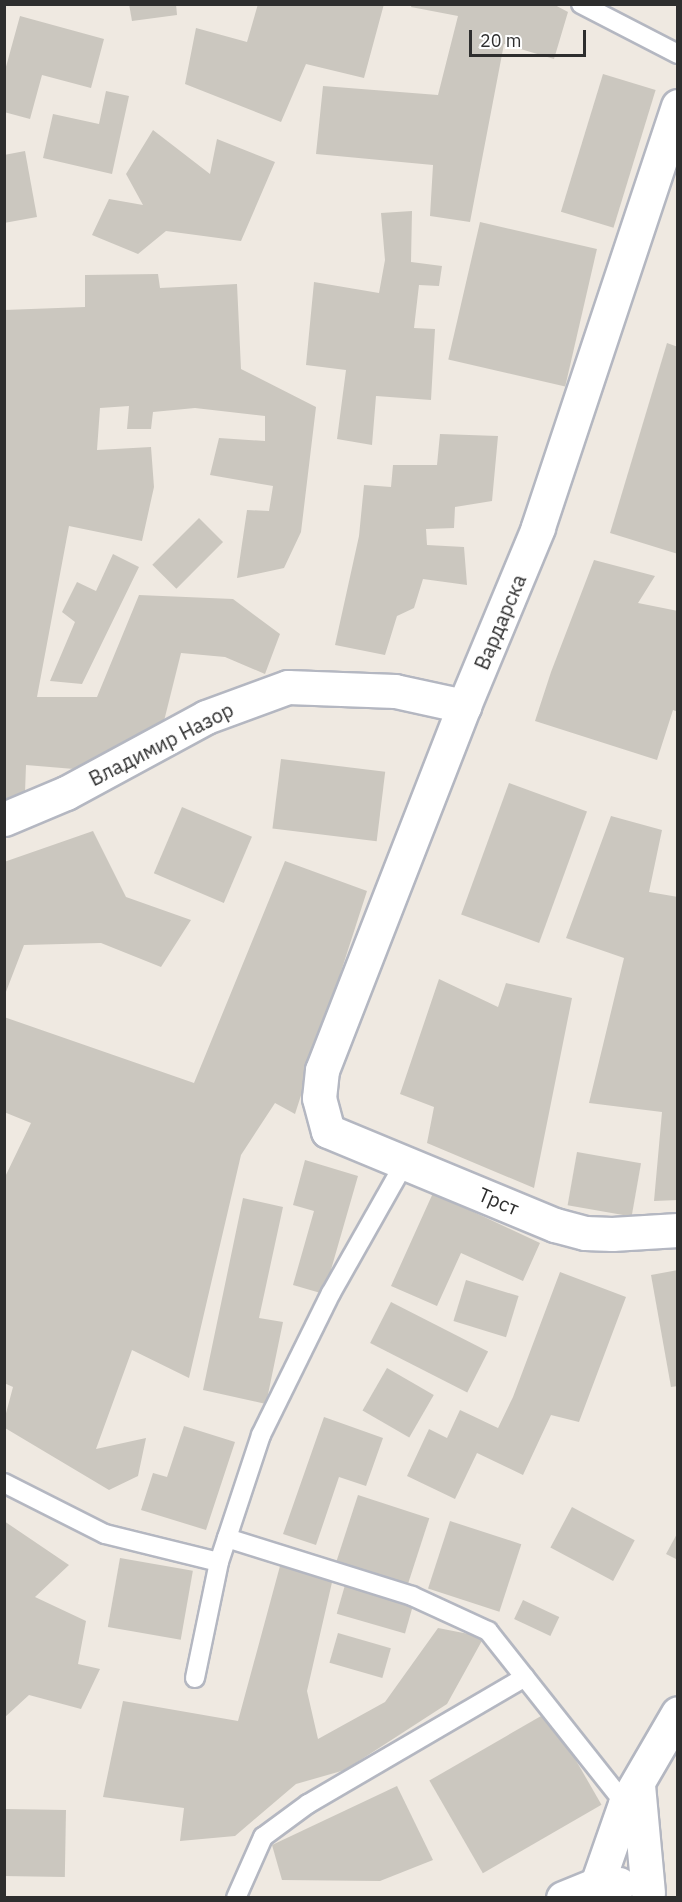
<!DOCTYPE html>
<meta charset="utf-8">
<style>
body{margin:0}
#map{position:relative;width:682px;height:1902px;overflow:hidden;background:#efe9e1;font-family:"IBM Plex Sans",sans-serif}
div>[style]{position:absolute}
.building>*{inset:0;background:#cbc7bf;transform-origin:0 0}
.roads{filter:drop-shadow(2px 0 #b4b7c1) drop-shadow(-2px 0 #b4b7c1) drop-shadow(0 2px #b4b7c1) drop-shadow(0 -2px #b4b7c1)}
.service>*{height:18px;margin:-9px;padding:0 9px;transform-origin:9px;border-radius:9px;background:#fff}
.minor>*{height:33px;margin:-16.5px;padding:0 16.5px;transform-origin:16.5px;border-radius:16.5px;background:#fff}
.tertiary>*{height:33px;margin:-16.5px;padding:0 16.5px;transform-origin:16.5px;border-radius:16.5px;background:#fff}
span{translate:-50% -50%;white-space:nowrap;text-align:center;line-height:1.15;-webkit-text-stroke:6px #fff;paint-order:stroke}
.street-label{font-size:20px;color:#2e2e2e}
.frame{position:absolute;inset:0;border:6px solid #2e2e2e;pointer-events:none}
.scale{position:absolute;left:469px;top:30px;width:117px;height:27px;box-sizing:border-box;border:3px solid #2e2e2e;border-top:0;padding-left:8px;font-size:18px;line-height:21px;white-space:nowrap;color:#2e2e2e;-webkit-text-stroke:4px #fff;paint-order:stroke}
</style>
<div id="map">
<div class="building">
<div style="clip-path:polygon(129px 4px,176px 4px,177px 15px,132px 21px)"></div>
<div style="clip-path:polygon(258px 4px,384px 4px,364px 78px,306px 64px,281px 122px,185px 84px,196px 28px,247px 42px)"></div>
<div style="clip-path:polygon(412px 4px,553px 4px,568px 12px,554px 59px,504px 44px,470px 222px,430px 216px,433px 165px,316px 154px,323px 86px,438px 95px,458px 16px,411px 7px)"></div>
<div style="clip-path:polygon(20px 16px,104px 39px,91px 88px,42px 75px,30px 119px,4px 112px,4px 74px)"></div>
<div style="left:603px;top:74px;width:55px;height:144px;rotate:17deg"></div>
<div style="clip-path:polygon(106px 91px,129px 96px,112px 174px,43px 158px,53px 114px,99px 124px)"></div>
<div style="clip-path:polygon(153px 130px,210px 174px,217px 139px,275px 162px,241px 241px,166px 231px,138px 254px,92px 235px,109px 199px,143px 205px,126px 174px)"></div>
<div style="clip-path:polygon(25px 151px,37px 217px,4px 223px,4px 155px)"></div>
<div style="clip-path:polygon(412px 211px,411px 262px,442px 266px,439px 286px,419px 285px,414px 328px,435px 329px,431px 400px,376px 396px,372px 445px,337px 439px,346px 370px,306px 365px,314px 282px,379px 293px,385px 260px,381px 213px)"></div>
<div style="left:480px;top:222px;width:120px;height:141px;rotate:13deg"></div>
<div style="clip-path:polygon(158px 274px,160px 288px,237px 284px,241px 369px,316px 407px,301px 532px,284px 568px,237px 578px,247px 510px,269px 511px,273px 486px,210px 475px,219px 438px,265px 441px,265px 416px,195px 408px,153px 412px,151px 429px,127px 429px,129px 406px,100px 408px,97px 450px,151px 447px,154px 487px,142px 541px,69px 526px,37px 697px,97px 697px,139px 595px,233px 599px,280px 634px,265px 674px,225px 657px,181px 653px,162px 729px,74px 769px,26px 765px,25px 793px,4px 805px,4px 310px,85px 307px,85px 275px)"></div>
<div style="clip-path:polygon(667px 343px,678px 347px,678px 554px,610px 533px)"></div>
<div style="clip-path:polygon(440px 434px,498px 436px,492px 501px,455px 507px,454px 528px,426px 529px,427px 545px,464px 547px,467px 585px,423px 579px,414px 608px,397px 616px,385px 655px,335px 645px,359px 536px,364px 485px,391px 487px,393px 465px,437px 465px)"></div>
<div style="left:199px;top:518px;width:34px;height:66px;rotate:45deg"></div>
<div style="clip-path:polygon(113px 554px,139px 567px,82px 684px,50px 681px,75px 622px,62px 612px,77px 582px,96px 591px)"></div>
<div style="clip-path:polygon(594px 560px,655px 576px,638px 603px,678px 611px,678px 712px,673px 710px,657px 760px,535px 721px,551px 672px)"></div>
<div style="left:281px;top:759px;width:105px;height:70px;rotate:7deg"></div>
<div style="left:509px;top:783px;width:83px;height:140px;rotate:20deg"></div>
<div style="left:182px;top:807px;width:76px;height:72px;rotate:23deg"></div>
<div style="clip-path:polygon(611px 816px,662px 830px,649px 892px,678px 897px,678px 1200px,654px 1201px,662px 1112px,589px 1103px,624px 958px,566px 938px)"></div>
<div style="clip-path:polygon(93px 831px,126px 897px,191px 920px,161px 967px,101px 943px,24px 945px,4px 997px,4px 862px)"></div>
<div style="clip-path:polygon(285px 861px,367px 891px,295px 1114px,275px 1103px,241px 1155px,189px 1378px,132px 1350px,96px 1449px,146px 1438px,138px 1476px,109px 1490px,5px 1428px,5px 1417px,13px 1387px,4px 1383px,4px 1179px,31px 1123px,4px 1112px,4px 1017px,194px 1083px)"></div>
<div style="clip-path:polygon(439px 979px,498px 1007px,506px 983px,572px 998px,534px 1188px,427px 1143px,434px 1107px,400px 1094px)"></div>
<div style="left:577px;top:1152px;width:65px;height:54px;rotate:10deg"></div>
<div style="clip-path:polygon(305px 1160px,358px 1176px,324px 1294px,293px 1285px,314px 1211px,293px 1205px)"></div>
<div style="clip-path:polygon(433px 1193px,540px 1243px,523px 1281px,461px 1253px,437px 1306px,391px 1286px)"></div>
<div style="clip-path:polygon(243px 1198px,283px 1207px,259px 1318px,283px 1322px,266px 1404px,203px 1390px)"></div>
<div style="clip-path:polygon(678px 1270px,678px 1386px,671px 1387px,651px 1275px)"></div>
<div style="clip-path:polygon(560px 1272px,626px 1297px,579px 1422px,551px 1415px,523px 1475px,477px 1453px,455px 1499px,407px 1476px,429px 1429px,447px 1438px,460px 1410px,498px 1428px,513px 1397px)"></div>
<div style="left:466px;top:1280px;width:55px;height:43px;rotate:17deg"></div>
<div style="left:391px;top:1302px;width:109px;height:46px;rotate:27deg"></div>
<div style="left:387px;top:1368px;width:54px;height:49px;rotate:30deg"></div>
<div style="clip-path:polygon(324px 1417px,383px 1438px,366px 1486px,339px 1477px,316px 1545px,283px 1534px)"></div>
<div style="clip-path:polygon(184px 1426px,235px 1442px,206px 1530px,141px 1510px,153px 1473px,167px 1477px)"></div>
<div style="left:358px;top:1495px;width:75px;height:71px;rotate:18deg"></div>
<div style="left:572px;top:1507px;width:71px;height:46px;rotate:28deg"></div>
<div style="clip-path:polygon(4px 1521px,69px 1565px,35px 1597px,86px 1621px,78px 1664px,100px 1669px,81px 1709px,29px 1695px,4px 1718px)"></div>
<div style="left:450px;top:1521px;width:75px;height:71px;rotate:18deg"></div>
<div style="clip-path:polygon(678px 1532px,678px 1560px,666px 1554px)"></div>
<div style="left:120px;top:1558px;width:74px;height:70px;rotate:10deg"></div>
<div style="clip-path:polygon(280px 1566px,333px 1578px,307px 1691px,318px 1739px,385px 1702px,438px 1628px,484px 1637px,447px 1704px,345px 1770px,296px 1784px,235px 1836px,180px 1841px,184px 1808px,103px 1797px,123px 1701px,238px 1721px)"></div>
<div style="left:345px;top:1585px;width:71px;height:30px;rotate:16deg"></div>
<div style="left:523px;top:1600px;width:40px;height:21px;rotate:25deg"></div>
<div style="left:338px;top:1633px;width:55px;height:31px;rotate:16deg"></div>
<div style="left:548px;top:1712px;width:107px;height:137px;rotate:60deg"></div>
<div style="clip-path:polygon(397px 1786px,433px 1860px,380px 1881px,282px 1880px,272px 1845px)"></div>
<div style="left:4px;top:1809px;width:62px;height:67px;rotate:1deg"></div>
</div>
<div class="roads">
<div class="service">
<div style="left:581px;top:4px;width:109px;rotate:27.3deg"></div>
<div style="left:4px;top:1483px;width:113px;rotate:26.8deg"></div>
<div style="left:105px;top:1534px;width:117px;rotate:13.8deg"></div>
<div style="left:227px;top:1538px;width:194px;rotate:17.4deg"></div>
<div style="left:412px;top:1596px;width:84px;rotate:24.7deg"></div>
<div style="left:488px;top:1631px;width:221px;rotate:51.6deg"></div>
<div style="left:195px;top:1678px;width:118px;rotate:-78.3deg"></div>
<div style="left:219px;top:1562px;width:134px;rotate:-71.7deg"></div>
<div style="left:261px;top:1435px;width:158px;rotate:-63.8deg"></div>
<div style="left:331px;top:1293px;width:150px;rotate:-60.5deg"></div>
<div style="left:236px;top:1898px;width:67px;rotate:-66.1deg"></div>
<div style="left:263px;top:1837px;width:56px;rotate:-36.3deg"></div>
<div style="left:308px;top:1804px;width:251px;rotate:-30.3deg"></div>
</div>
<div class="minor">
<div style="left:678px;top:106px;width:445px;rotate:108.4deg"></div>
<div style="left:538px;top:528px;width:193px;rotate:112.6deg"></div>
<div style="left:464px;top:706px;width:391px;rotate:111.3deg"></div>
<div style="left:322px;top:1070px;width:28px;rotate:96deg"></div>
<div style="left:319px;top:1098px;width:34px;rotate:75deg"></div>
<div style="left:328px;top:1131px;width:246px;rotate:22.5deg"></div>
<div style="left:555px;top:1225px;width:31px;rotate:15deg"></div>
<div style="left:585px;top:1233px;width:27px;rotate:2deg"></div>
<div style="left:612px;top:1234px;width:66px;rotate:-3.5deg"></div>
<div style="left:4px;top:819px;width:67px;rotate:-22.8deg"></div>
<div style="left:66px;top:793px;width:159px;rotate:-28.5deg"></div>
<div style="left:206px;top:717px;width:87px;rotate:-20.1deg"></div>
<div style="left:288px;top:687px;width:107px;rotate:2.1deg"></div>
<div style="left:395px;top:691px;width:71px;rotate:12.3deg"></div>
</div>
<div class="tertiary">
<div style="left:638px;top:1785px;width:108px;rotate:84.7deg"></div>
<div style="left:597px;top:1884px;width:85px;rotate:-70.7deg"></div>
<div style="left:625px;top:1804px;width:105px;rotate:-59.8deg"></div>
<div style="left:563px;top:1898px;width:37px;rotate:-22deg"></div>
<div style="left:597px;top:1884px;width:22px"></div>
</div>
</div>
<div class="street-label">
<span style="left:500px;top:622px;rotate:-67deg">Вардарска</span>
<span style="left:161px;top:744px;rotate:-27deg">Владимир Назор</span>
<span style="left:499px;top:1201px;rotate:23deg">Трст</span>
</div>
<div class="frame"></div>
<div class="scale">20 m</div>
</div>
